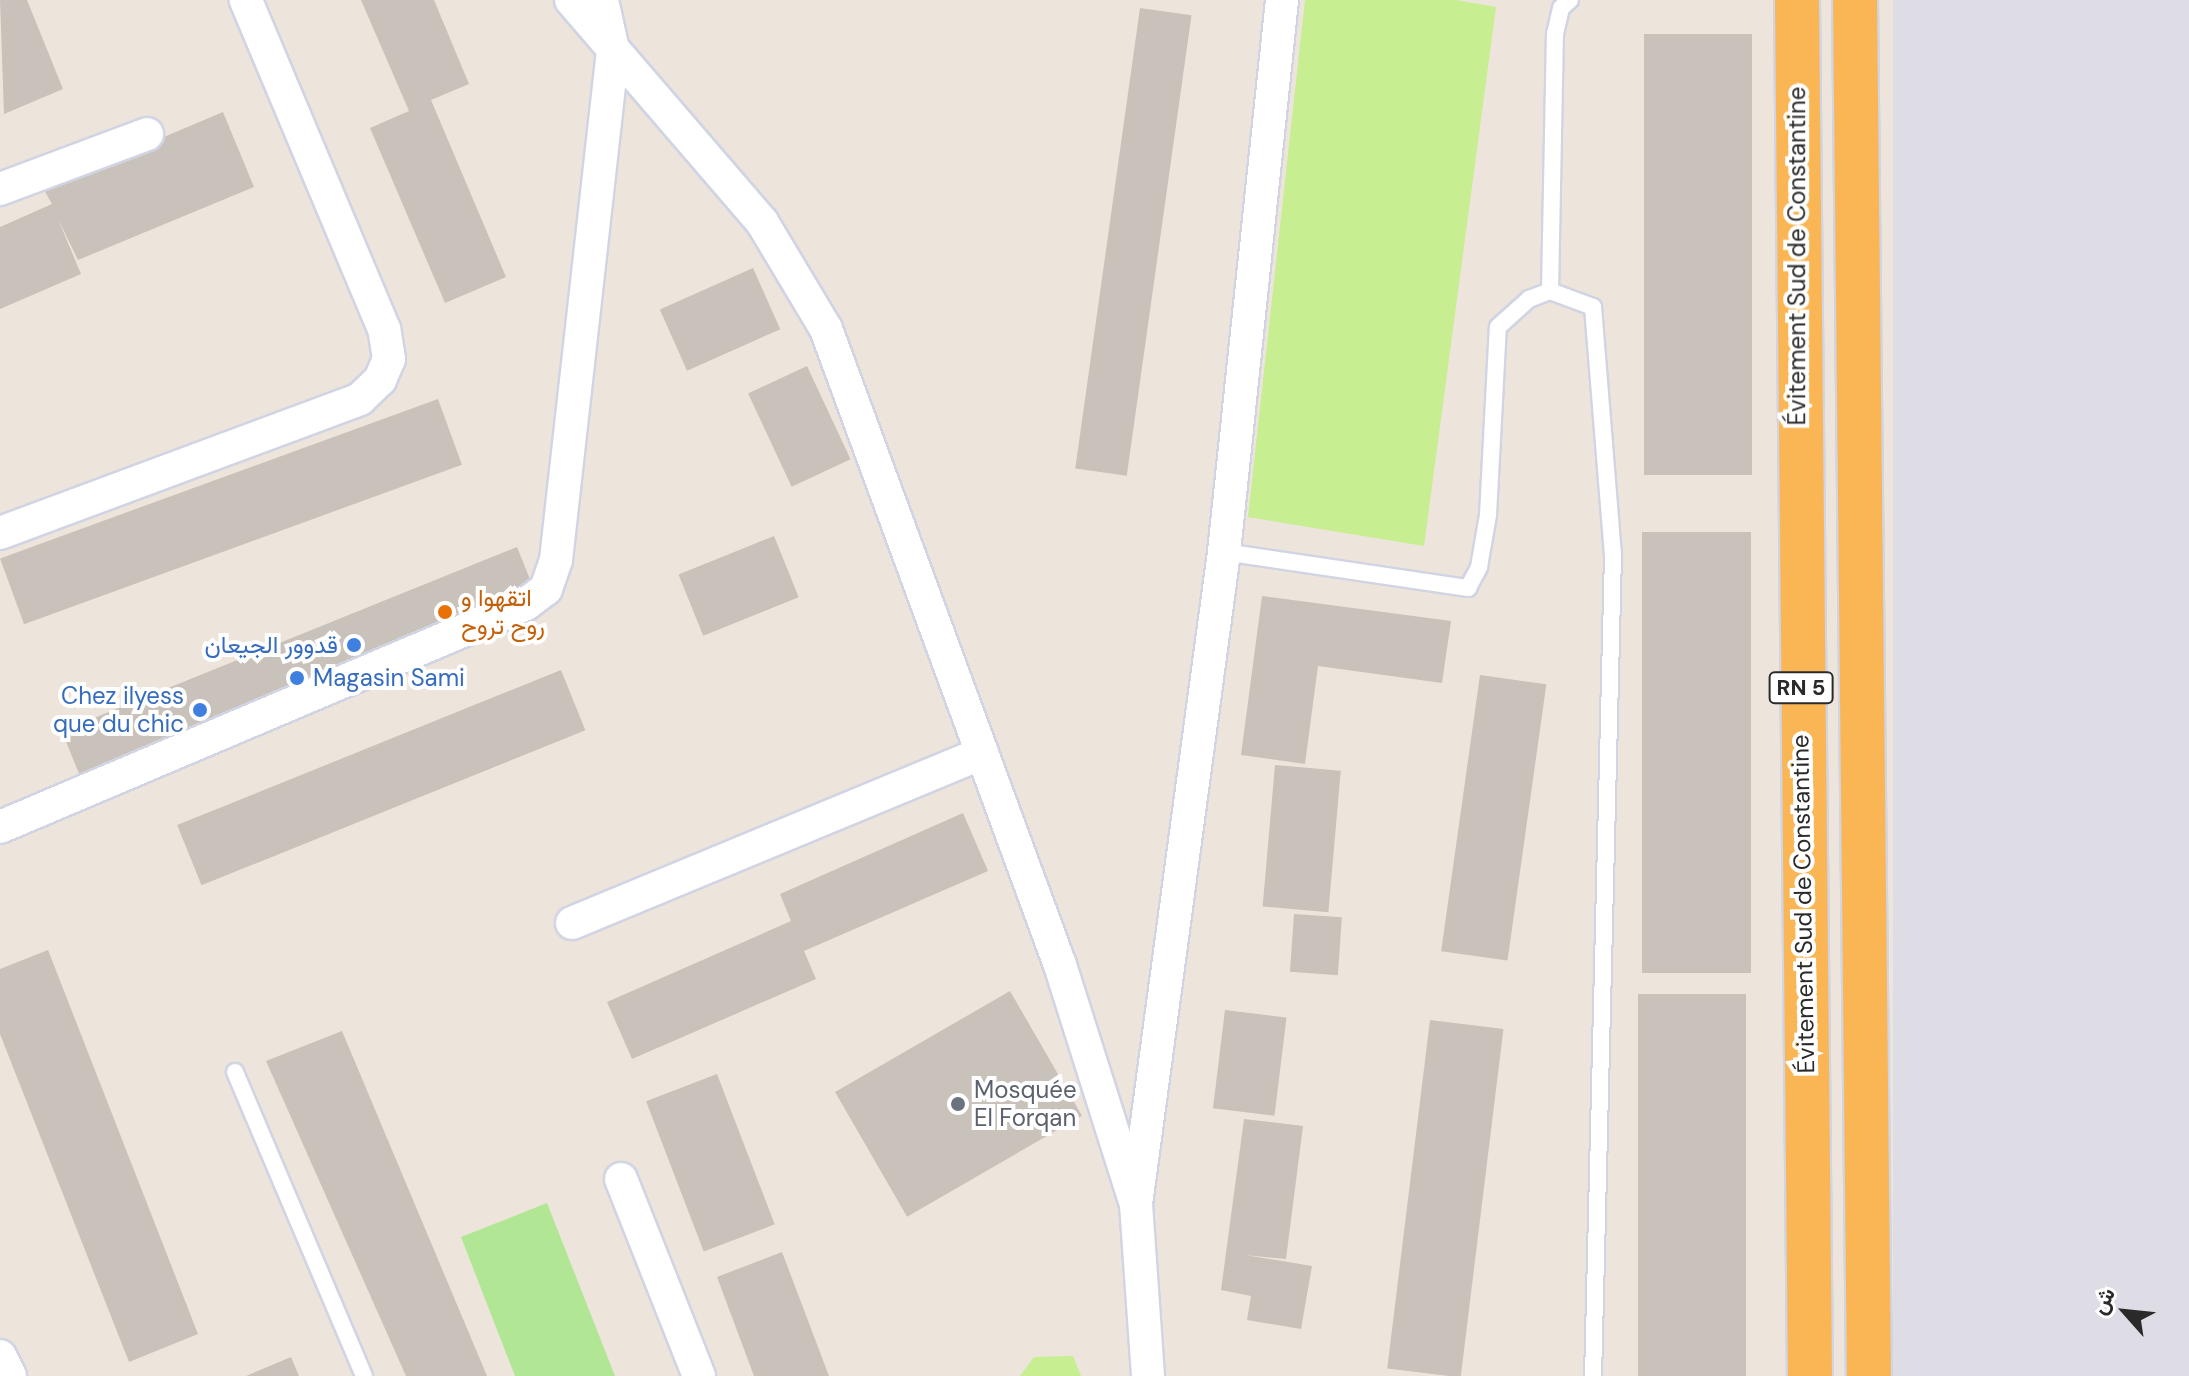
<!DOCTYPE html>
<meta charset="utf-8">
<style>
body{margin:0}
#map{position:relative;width:2189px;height:1376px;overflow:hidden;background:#ede5db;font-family:"DM Sans",Vazirmatn,sans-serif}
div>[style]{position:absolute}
.industrial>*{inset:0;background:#dedce5;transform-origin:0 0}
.green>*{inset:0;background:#b1e695}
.pitch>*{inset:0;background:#c7ee90}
.building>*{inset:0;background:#c8c2bb;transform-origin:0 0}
.roads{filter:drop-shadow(2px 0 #d0d4e3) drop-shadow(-2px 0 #d0d4e3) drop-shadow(0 2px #d0d4e3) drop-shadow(0 -2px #d0d4e3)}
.service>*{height:16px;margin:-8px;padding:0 8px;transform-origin:8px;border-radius:8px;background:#fff}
.minor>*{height:32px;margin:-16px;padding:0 16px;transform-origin:16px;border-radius:16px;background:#fff}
.trunk>*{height:44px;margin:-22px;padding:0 22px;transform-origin:22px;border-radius:22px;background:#fab655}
.dots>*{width:22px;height:22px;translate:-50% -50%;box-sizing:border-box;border:4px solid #fff;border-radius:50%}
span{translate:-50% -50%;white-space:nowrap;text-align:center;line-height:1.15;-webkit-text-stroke:8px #fff;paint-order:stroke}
.shield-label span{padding:2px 6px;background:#fff;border:2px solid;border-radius:6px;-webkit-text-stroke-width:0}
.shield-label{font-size:22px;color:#2a2a2a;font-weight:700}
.street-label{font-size:24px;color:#2a2a2a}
.food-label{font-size:24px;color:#c56008}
.left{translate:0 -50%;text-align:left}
.shop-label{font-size:24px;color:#366cbe}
.right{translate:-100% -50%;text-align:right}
.worship-label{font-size:24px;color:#5b616d}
.north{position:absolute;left:2085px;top:1272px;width:80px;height:80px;-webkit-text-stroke:6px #fff;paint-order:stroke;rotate:297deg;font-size:22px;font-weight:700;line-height:32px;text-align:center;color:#2a2a2a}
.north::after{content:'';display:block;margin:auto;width:28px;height:36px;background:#2a2a2a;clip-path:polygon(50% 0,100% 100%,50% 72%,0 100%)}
</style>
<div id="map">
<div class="industrial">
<div style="left:1893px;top:0;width:296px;height:1376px"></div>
</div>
<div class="green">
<div style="clip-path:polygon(547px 1203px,615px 1376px,515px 1376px,461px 1237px)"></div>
</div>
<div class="pitch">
<div style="clip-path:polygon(1305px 0,1456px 0,1496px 7px,1424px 546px,1248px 517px)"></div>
<div style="clip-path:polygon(1073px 1356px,1081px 1376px,1020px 1376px,1034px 1357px)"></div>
</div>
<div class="building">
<div style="clip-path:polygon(0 0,27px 0,63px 89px,4px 114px)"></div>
<div style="clip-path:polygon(361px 0,434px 0,469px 84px,431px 100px,506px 277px,445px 303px,370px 128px,409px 111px)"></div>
<div style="left:1140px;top:8px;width:52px;height:465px;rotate:8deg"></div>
<div style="left:1752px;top:34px;width:441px;height:108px;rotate:90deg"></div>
<div style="clip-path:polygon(223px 112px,254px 187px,78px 260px,58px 219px,81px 274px,0 309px,0 227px,52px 204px,43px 188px)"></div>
<div style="left:753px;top:268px;width:67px;height:102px;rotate:66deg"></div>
<div style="left:807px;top:366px;width:103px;height:65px;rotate:65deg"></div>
<div style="left:438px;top:399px;width:70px;height:466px;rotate:70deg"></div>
<div style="left:1751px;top:532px;width:441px;height:109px;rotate:90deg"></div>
<div style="left:774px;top:536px;width:66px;height:103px;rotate:68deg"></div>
<div style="left:517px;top:547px;width:46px;height:491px;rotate:68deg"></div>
<div style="clip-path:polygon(1262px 596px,1451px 621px,1442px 683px,1318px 666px,1305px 764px,1241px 755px)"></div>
<div style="left:561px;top:670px;width:65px;height:414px;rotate:68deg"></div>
<div style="left:1480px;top:675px;width:67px;height:279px;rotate:8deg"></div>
<div style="left:1275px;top:765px;width:66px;height:142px;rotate:5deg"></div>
<div style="clip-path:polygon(963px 813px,988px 871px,804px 951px,816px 979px,632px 1059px,607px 1002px,791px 921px,780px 894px)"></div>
<div style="left:1294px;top:914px;width:48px;height:58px;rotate:4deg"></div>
<div style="clip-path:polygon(48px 950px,198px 1334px,129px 1362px,0 1034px,0 969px)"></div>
<div style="left:1010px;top:991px;width:144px;height:202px;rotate:60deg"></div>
<div style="left:1746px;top:994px;width:382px;height:108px;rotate:90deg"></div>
<div style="left:1225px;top:1010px;width:62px;height:99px;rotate:7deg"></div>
<div style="left:1430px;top:1020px;width:74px;height:351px;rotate:7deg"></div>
<div style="clip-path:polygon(342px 1031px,487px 1376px,406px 1376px,266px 1061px)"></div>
<div style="left:717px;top:1074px;width:161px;height:76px;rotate:69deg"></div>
<div style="clip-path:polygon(1244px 1119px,1303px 1126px,1286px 1259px,1245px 1255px,1312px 1266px,1301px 1329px,1247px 1320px,1251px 1296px,1221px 1290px)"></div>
<div style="clip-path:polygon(782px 1252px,829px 1376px,754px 1376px,717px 1277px)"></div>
<div style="clip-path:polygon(291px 1357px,299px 1376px,246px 1376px)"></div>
</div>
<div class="roads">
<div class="service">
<div style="left:1550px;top:291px;width:257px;rotate:-88.9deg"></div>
<div style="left:1555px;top:34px;width:27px;rotate:-77deg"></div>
<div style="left:1561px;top:8px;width:12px;rotate:-42deg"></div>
<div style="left:1224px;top:552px;width:247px;rotate:8.4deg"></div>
<div style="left:1468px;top:588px;width:24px;rotate:-62deg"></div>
<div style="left:1479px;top:567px;width:53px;rotate:-80.2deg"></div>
<div style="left:1488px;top:515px;width:188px;rotate:-87deg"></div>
<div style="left:1498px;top:327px;width:42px;rotate:-42.1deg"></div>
<div style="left:1529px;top:299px;width:22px;rotate:-21deg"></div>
<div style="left:1550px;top:291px;width:46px;rotate:20.4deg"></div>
<div style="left:1593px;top:307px;width:248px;rotate:85.4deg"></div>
<div style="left:1613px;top:554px;width:822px;rotate:91.39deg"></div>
<div style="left:235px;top:1072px;width:330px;rotate:67deg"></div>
</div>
<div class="minor">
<div style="left:571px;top:0;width:293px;rotate:49.3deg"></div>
<div style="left:762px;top:222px;width:125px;rotate:59.1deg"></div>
<div style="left:826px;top:329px;width:678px;rotate:69.8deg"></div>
<div style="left:1060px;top:965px;width:251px;rotate:72.4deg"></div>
<div style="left:1136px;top:1204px;width:172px;rotate:86deg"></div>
<div style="left:0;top:189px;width:157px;rotate:-20.5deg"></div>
<div style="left:0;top:533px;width:384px;rotate:-20.4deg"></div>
<div style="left:360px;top:399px;width:28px;rotate:-44deg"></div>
<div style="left:380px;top:380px;width:23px;rotate:-67deg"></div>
<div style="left:389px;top:359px;width:30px;rotate:-99deg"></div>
<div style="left:384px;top:329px;width:357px;rotate:-112.8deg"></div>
<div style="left:0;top:827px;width:571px;rotate:-22.97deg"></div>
<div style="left:526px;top:604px;width:25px;rotate:-37deg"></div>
<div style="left:546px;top:589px;width:31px;rotate:-71deg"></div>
<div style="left:556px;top:560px;width:513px;rotate:-83.62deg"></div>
<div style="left:613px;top:50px;width:51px;rotate:-102.4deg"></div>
<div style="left:572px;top:923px;width:444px;rotate:-22.5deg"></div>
<div style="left:621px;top:1179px;width:212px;rotate:68.4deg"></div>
<div style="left:1136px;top:1204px;width:658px;rotate:-82.31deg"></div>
<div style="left:1224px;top:552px;width:555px;rotate:-84deg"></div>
<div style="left:0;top:1356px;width:22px;rotate:63deg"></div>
</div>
<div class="trunk">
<div style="left:1797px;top:0;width:1376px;rotate:89.46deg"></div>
<div style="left:1855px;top:0;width:1376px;rotate:89.42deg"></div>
</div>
</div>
<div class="dots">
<div style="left:445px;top:612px;background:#e8710a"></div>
<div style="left:354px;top:645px;background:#3f7fe0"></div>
<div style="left:297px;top:678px;background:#3f7fe0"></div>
<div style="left:200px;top:710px;background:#3f7fe0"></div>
<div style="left:958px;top:1104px;background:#6b7280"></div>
</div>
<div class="shield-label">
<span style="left:1801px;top:688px">RN 5</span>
</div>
<div class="street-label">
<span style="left:1797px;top:256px;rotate:-90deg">Évitement Sud de Constantine</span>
<span style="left:1803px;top:904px;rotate:-91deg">Évitement Sud de Constantine</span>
</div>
<div class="food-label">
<span class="left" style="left:461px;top:612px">اتقهوا و<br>روح تروح</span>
</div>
<div class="shop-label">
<span class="right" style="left:338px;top:645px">قدوور الجيعان</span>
<span class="left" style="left:313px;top:678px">Magasin Sami</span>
<span class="right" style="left:184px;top:710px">Chez ilyess<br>que du chic</span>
</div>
<div class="worship-label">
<span class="left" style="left:974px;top:1104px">Mosquée<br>El Forqan</span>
</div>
<div class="north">ش</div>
</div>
